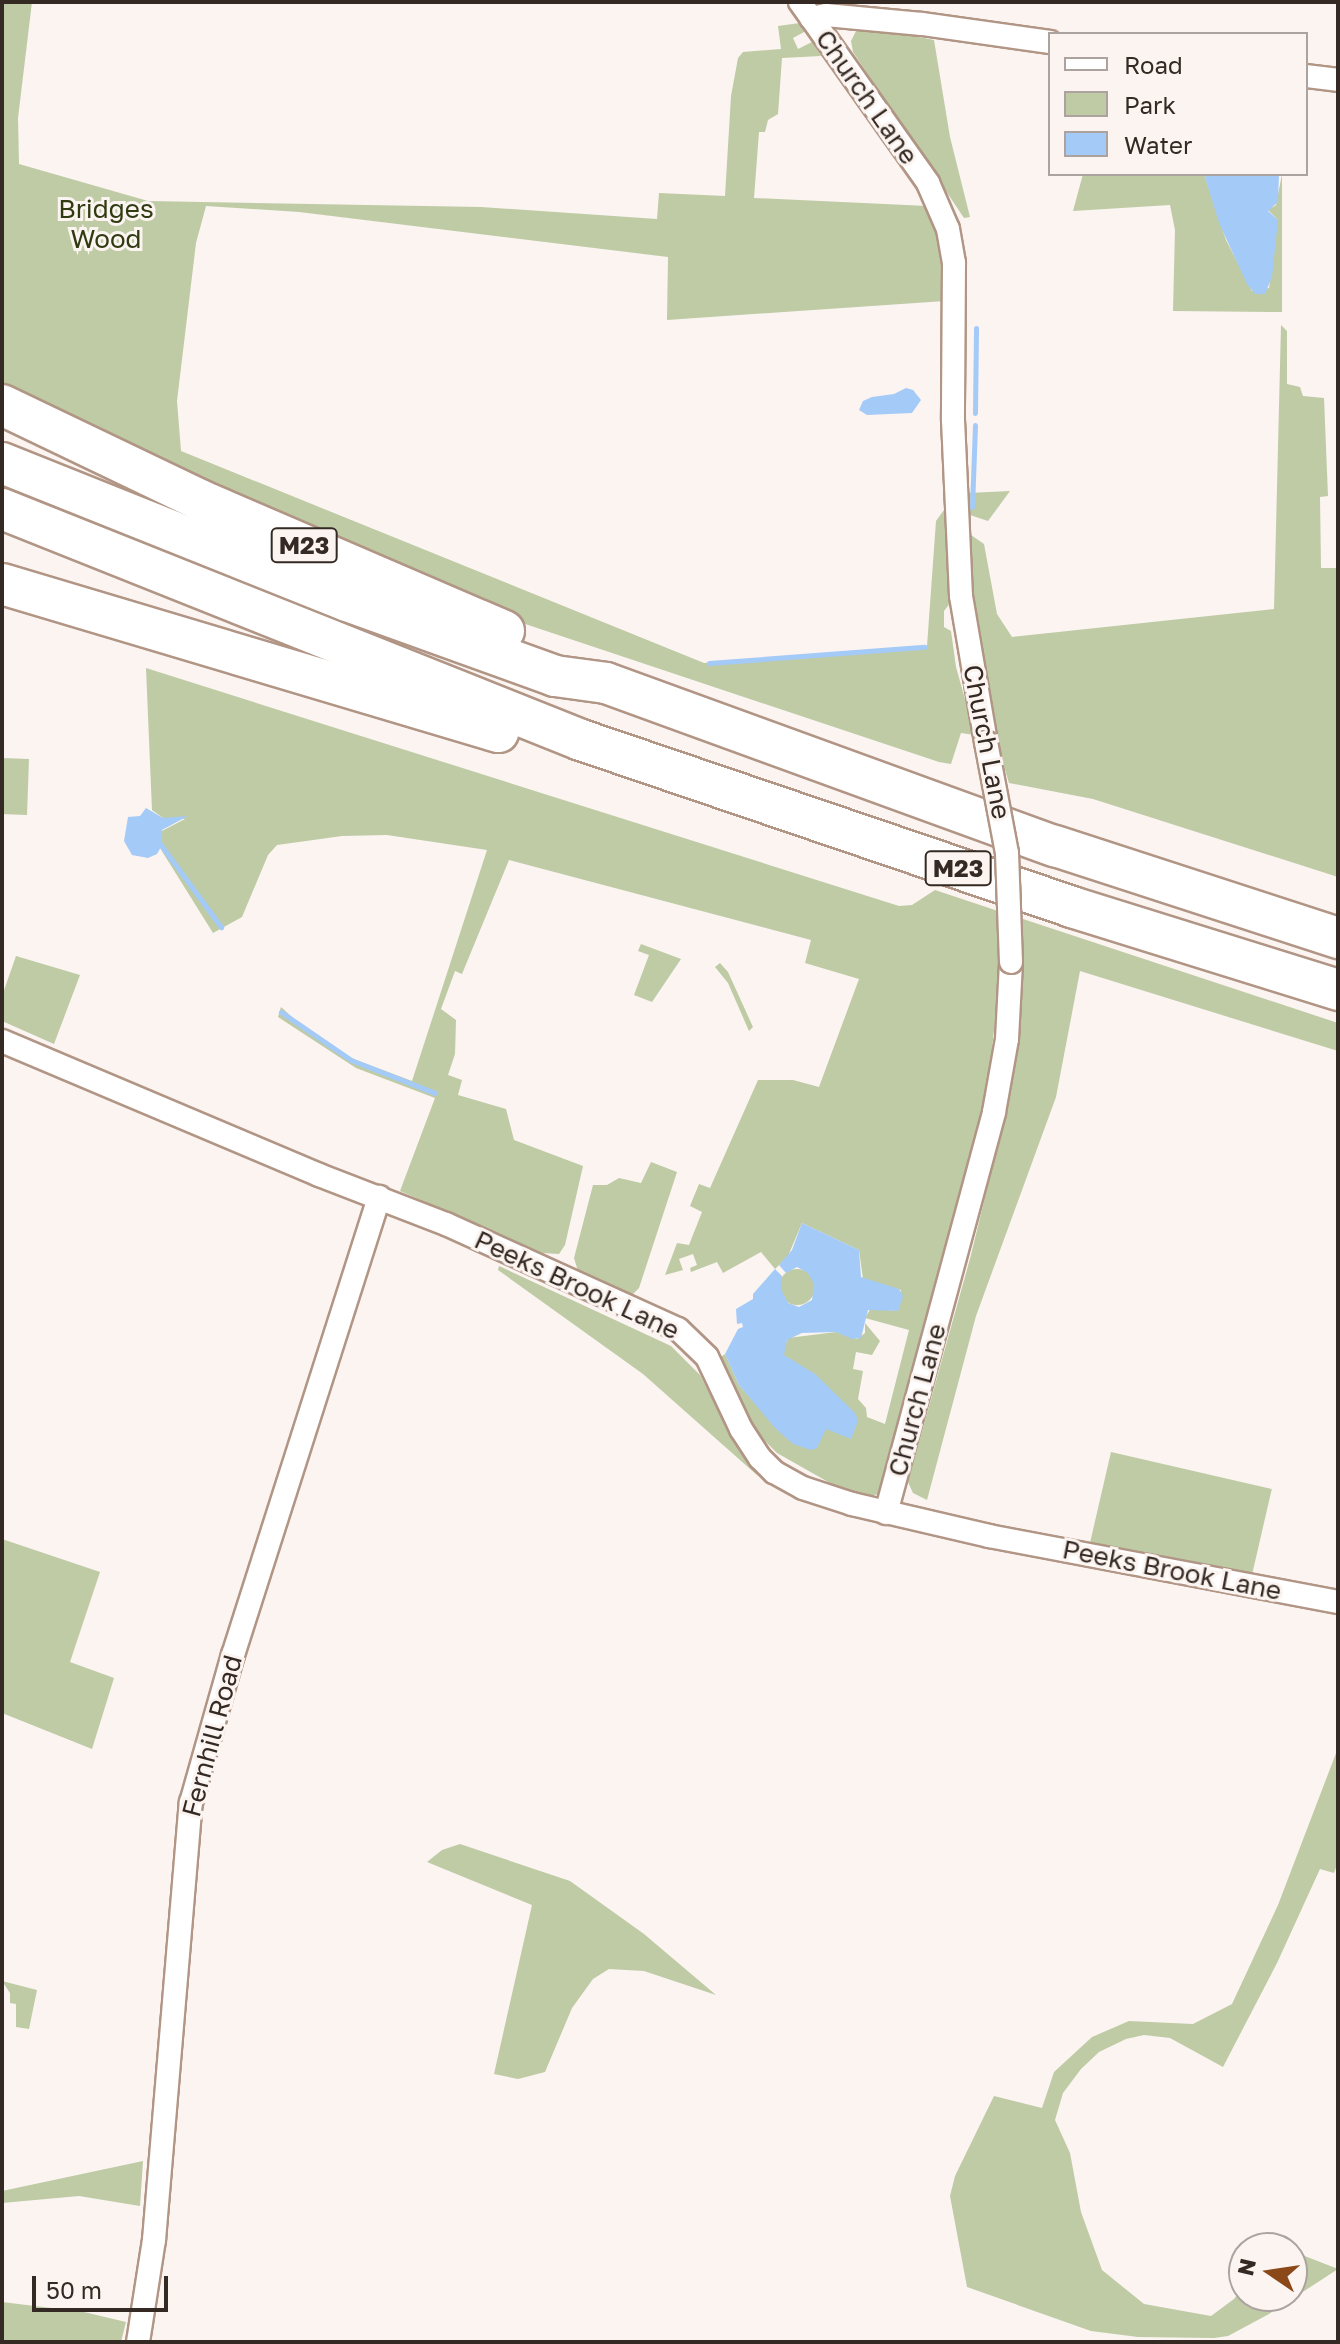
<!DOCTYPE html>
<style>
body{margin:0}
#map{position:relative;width:1340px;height:2344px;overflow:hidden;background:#fbf4f1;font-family:"Golos Text",sans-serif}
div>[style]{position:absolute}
.green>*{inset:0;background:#becba5;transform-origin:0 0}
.round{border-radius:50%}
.water>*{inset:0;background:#a4caf8}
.stream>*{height:5px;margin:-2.5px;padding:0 2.5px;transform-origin:2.5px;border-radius:2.5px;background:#a4caf8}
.roads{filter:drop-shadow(2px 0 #b19585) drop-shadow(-2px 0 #b19585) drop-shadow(0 2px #b19585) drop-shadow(0 -2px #b19585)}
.street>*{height:22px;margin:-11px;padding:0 11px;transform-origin:11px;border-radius:11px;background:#fff}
.highway>*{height:40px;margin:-20px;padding:0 20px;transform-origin:20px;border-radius:20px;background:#fff}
.bridges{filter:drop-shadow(2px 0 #b19585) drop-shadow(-2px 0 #b19585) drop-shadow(0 2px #b19585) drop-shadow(0 -2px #b19585)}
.street-bridge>*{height:22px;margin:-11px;padding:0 11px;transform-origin:11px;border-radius:11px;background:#fff}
span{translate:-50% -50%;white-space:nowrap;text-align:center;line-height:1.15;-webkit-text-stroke:6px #fbf4f1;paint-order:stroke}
.shield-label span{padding:2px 6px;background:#fbf4f1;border:2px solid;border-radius:6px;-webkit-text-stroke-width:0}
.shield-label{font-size:24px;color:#352a23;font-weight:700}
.street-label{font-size:26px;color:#352a23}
.park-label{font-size:26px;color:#303b12}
.frame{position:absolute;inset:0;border:4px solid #352a23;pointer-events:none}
.legend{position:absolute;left:1048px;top:32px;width:260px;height:144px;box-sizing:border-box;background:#fbf4f1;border:2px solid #aca39f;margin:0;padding:10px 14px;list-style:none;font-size:24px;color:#352a23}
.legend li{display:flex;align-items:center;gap:16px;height:40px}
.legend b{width:40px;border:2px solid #aca39f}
.north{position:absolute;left:1228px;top:2232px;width:80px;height:80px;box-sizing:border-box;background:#fbf4f1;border:2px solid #aca39f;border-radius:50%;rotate:283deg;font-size:22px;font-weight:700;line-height:32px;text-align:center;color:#352a23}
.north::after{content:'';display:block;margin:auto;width:28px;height:36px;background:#8b4819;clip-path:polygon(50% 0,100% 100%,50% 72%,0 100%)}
.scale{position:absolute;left:32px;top:2276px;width:136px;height:36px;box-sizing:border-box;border:4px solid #352a23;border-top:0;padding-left:10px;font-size:24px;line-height:28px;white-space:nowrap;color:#352a23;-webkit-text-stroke:6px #fbf4f1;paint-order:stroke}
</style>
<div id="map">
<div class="green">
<div style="clip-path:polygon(2px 2px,32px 2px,18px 118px,19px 164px,148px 201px,481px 207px,657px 219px,659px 193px,725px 196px,731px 96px,738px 58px,743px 52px,781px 49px,778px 26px,800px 23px,806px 31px,793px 38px,798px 49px,812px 42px,821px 56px,782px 58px,778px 114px,768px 120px,765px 132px,759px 132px,754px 198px,927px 206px,942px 242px,945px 301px,667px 320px,668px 257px,299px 212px,206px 206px,196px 243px,177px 401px,181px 451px,704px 663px,927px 646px,936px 521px,949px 503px,951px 602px,944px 611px,944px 627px,951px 631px,956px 667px,975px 735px,961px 733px,951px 764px,939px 762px,498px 615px,374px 563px,2px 387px)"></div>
<div style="clip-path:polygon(874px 28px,934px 40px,950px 137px,970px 217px,964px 218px,853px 52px,851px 41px,857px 29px)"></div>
<div style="clip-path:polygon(1083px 174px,1204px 174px,1226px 240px,1252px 291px,1269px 288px,1277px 227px,1277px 219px,1268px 210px,1276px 205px,1282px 174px,1282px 312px,1173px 311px,1175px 230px,1170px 205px,1073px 211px)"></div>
<div style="clip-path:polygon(1281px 325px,1287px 331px,1287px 384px,1300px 387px,1303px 396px,1324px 398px,1328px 496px,1320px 497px,1321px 568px,1338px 568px,1338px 877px,1093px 799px,1009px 783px,996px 740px,970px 577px,968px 533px,984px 544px,997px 614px,1012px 637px,1274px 609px)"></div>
<div style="clip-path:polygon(1010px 491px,988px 521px,967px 514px,968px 493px)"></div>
<div style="clip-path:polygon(146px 668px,899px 906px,912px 905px,935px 890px,1001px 912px,998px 994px,986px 1103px,882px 1494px,865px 1496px,837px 1487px,777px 1453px,749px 1425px,721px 1357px,725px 1354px,739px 1385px,761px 1410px,788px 1338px,836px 1332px,857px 1339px,865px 1333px,865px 1323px,880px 1341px,872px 1355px,856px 1352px,853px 1369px,863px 1371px,858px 1399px,866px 1408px,867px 1417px,885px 1424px,909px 1330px,865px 1318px,871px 1308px,895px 1311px,901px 1290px,863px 1279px,859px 1250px,802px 1223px,788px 1256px,775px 1269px,761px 1252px,723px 1273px,717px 1262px,691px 1272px,690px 1268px,697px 1265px,693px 1254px,679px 1259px,683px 1270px,665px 1275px,677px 1243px,689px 1245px,702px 1212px,690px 1206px,699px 1184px,710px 1188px,758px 1080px,793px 1080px,819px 1087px,859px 979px,805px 963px,811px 940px,509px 860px,462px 974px,455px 971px,441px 1009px,456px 1020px,455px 1054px,448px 1075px,462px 1080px,458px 1095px,506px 1109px,514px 1140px,583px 1166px,565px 1245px,559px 1254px,542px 1253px,400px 1191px,435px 1098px,356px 1068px,278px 1017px,281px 1007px,304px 1028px,351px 1058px,412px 1081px,487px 850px,387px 835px,342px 836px,277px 845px,268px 855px,242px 917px,213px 933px,160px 848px,160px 832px,185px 819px,163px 818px,152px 810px)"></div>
<div style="left:2px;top:758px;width:27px;height:56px;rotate:2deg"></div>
<div style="clip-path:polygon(1023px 919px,1338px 1023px,1338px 1051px,1080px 971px,1056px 1097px,976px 1316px,927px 1500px,913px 1493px,908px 1482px,971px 1255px,1008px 1102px,1017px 1045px)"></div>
<div style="clip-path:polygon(641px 944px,681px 959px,652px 1002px,634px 995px,649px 955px,638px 951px)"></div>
<div style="clip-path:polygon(16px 956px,80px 975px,54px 1044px,2px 1021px,2px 996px)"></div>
<div style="clip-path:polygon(720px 963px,728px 972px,753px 1027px,749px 1031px,728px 983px,715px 967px)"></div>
<div style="clip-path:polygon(651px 1162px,677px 1172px,639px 1288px,631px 1296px,625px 1296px,578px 1271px,574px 1258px,593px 1185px,607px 1185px,619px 1178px,641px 1183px)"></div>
<div style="clip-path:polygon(499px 1266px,671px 1346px,700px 1375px,735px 1443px,758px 1476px,643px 1374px,498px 1270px)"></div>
<div class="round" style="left:779px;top:1269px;width:36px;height:36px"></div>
<div style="left:1111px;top:1452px;width:165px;height:94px;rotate:13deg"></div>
<div style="clip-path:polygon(2px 1539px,100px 1572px,70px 1662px,114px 1678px,92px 1749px,2px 1713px)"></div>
<div style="clip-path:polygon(1338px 1748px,1338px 1862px,1334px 1873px,1320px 1869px,1277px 1963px,1223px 2067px,1170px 2038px,1144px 2035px,1126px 2039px,1099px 2052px,1081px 2069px,1063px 2093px,1055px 2120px,1070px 2153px,1081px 2212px,1102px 2270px,1144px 2304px,1211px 2316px,1234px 2299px,1244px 2286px,1244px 2296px,1292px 2296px,1292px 2251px,1338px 2269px,1269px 2314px,1228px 2336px,1214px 2338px,1138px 2337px,1091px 2331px,967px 2287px,950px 2196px,955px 2176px,994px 2096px,1042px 2108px,1054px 2072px,1092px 2037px,1129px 2021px,1193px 2024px,1232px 2004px,1278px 1905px)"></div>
<div style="clip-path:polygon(460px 1844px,570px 1881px,644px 1934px,716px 1995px,644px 1971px,609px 1969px,593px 1979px,572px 2008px,545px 2072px,518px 2079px,494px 2074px,532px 1905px,427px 1862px,442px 1850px)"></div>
<div style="clip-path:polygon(2px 1981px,37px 1990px,29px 2029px,16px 2027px,16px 2004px,10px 2003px,10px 1993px)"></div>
<div style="clip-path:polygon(143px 2161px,140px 2206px,79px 2196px,2px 2203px,2px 2191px)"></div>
<div style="clip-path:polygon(2px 2302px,84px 2312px,126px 2322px,121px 2342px,2px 2342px)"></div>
</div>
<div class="water">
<div style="clip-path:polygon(1204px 174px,1279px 174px,1278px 202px,1268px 211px,1278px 220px,1272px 277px,1265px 294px,1255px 294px,1247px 284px,1219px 223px)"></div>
<div style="clip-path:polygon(906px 388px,913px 390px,921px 400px,912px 413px,867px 415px,859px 410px,863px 401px,872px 397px,894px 394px)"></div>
<div style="clip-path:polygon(146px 808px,163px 818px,188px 816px,162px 830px,162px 845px,157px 854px,148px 858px,132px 855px,124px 841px,128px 817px,140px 816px)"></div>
<div style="clip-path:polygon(802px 1223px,859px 1250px,861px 1277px,899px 1289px,903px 1296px,898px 1311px,868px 1310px,861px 1338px,852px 1339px,836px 1332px,802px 1333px,787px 1340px,784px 1355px,815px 1374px,855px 1413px,858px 1421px,851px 1439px,826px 1429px,817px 1448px,811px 1450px,793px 1444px,775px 1428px,739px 1385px,725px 1354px,738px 1329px,743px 1327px,742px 1323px,737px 1324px,736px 1309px,753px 1299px,753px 1294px,775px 1269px,782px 1276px,781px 1289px,788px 1303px,799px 1307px,812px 1300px,814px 1284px,808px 1273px,797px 1267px,786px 1273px,779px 1265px,792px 1250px)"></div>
</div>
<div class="stream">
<div style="left:975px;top:413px;width:85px;rotate:-89.3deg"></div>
<div style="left:972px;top:507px;width:82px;rotate:-87.9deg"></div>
<div style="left:709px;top:663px;width:216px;rotate:-4.3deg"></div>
<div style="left:158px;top:841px;width:107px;rotate:53.8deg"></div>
<div style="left:281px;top:1012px;width:85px;rotate:34.4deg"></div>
<div style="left:351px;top:1060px;width:90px;rotate:21.4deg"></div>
</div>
<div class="roads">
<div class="street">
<div style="left:800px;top:2px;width:222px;rotate:54.7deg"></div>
<div style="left:928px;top:183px;width:50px;rotate:66.5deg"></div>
<div style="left:948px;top:229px;width:35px;rotate:80deg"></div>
<div style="left:954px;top:263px;width:157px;rotate:90.4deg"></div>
<div style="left:953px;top:420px;width:176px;rotate:87.4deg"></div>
<div style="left:961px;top:596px;width:148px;rotate:80.3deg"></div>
<div style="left:811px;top:18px;width:15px;rotate:-11deg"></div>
<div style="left:826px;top:15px;width:96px;rotate:5.4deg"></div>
<div style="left:922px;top:24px;width:129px;rotate:8deg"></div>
<div style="left:1306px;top:76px;width:32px;rotate:7deg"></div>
<div style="left:2px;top:1041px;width:344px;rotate:22.9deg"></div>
<div style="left:319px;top:1175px;width:136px;rotate:21.1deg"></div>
<div style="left:446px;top:1224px;width:255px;rotate:24.4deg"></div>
<div style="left:678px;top:1329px;width:40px;rotate:44deg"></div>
<div style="left:707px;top:1357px;width:80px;rotate:64.7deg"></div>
<div style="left:741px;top:1429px;width:35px;rotate:57deg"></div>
<div style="left:760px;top:1458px;width:20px;rotate:45deg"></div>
<div style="left:774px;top:1472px;width:33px;rotate:29deg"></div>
<div style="left:803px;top:1488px;width:52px;rotate:18.1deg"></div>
<div style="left:852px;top:1504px;width:141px;rotate:13.1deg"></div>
<div style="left:989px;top:1536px;width:355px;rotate:10.7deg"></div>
<div style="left:886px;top:1513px;width:415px;rotate:-74.9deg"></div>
<div style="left:994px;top:1112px;width:74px;rotate:-79.9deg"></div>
<div style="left:1007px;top:1039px;width:77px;rotate:-87deg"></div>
<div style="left:138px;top:2342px;width:103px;rotate:-81.1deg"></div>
<div style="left:154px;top:2240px;width:439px;rotate:-85.2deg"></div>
<div style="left:191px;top:1803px;width:154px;rotate:-74.2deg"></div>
<div style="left:233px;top:1655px;width:481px;rotate:-72.3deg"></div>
</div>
<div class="highway">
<div style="left:2px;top:405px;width:220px;rotate:25.6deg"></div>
<div style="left:200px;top:500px;width:331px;rotate:23.3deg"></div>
<div style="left:2px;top:463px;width:372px;rotate:21.8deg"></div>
<div style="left:347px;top:601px;width:221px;rotate:19.8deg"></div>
<div style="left:555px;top:676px;width:51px;rotate:7.8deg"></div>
<div style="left:606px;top:683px;width:478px;rotate:20deg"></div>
<div style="left:1055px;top:846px;width:298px;rotate:18deg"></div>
<div style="left:2px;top:509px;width:623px;rotate:21.75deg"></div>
<div style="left:581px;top:740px;width:519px;rotate:18.78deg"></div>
<div style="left:1072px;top:907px;width:279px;rotate:17.3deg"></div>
<div style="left:2px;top:584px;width:518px;rotate:16.61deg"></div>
</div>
</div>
<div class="bridges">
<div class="street-bridge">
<div style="left:986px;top:742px;width:113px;rotate:79.3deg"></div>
<div style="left:1007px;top:853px;width:109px;rotate:87.9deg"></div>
</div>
</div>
<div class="shield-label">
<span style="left:304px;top:545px">M23</span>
<span style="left:958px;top:868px">M23</span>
</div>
<div class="street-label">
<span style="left:867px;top:97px;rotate:55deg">Church Lane</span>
<span style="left:987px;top:742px;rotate:79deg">Church Lane</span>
<span style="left:577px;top:1285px;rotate:25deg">Peeks Brook Lane</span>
<span style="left:917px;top:1400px;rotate:-75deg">Church Lane</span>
<span style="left:1172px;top:1570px;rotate:11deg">Peeks Brook Lane</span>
<span style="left:212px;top:1736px;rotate:-75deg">Fernhill Road</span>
</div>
<div class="park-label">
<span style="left:106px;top:224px">Bridges<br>Wood</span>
</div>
<div class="frame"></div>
<ul class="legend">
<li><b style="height:10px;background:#fff"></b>Road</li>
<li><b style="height:22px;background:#becba5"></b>Park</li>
<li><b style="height:22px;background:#a4caf8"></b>Water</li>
</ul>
<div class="north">N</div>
<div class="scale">50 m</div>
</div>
